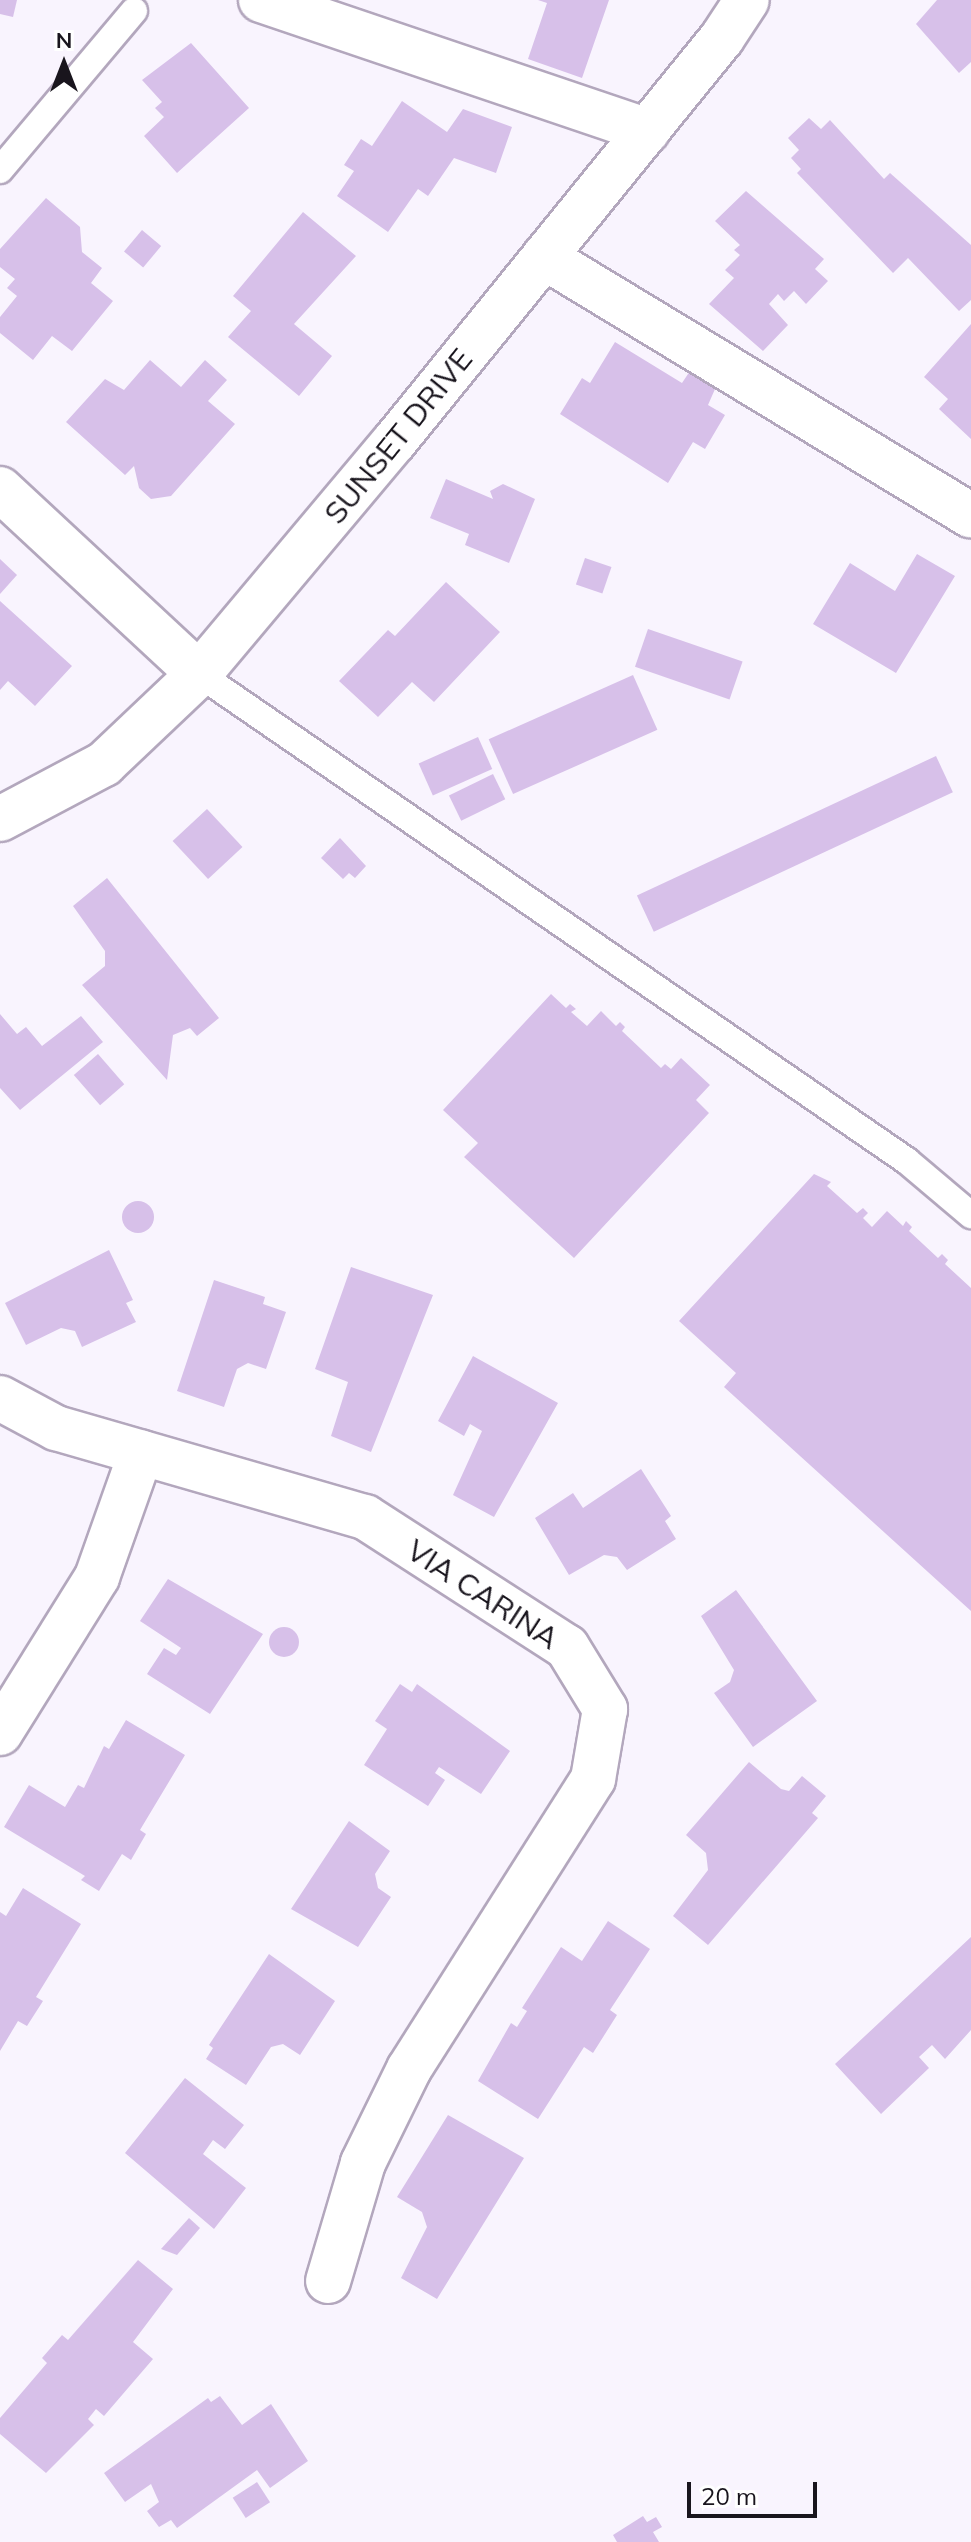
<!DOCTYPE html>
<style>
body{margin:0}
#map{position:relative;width:971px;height:2542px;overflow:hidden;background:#f9f4fe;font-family:Mulish,sans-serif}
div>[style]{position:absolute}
.building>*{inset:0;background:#d7c0e9;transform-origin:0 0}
.round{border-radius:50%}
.roads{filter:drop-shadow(2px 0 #b3a7bd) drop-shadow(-2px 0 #b3a7bd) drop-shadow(0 2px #b3a7bd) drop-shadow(0 -2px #b3a7bd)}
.service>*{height:26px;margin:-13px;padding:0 13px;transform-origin:13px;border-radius:13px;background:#fff}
.minor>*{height:44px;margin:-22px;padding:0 22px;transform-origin:22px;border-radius:22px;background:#fff}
.secondary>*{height:44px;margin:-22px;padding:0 22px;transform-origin:22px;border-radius:22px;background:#fff}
span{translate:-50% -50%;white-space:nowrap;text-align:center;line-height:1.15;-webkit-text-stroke:8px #fff;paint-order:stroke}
.street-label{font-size:30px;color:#19151d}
.north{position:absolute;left:24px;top:24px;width:80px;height:80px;-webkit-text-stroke:6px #fff;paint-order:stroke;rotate:0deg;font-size:22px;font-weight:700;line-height:32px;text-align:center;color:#19151d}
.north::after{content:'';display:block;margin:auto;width:28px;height:36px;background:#19151d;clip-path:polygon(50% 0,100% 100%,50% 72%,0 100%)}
.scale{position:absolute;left:687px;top:2482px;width:130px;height:36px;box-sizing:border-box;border:4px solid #19151d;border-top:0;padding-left:10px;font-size:24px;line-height:28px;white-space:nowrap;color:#19151d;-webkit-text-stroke:6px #fff;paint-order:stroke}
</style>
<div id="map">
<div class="building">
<div style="clip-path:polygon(0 0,17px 0,13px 17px,0 14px)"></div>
<div style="clip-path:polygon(538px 0,609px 0,582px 78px,528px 59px,547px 3px)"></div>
<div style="clip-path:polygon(937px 0,971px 0,971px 62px,959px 73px,916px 24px)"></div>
<div style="clip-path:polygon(191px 43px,249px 108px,177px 173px,144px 136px,164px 117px,155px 108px,162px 102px,142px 80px)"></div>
<div style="clip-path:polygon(402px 101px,447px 132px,463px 109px,512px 127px,496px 173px,454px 158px,428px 196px,418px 189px,388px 232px,337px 196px,354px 171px,344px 165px,361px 139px,372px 146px)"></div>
<div style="clip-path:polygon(809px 118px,821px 129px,830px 120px,884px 179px,890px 173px,971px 245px,971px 300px,959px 311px,908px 258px,893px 273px,797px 173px,801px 169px,791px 158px,799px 150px,788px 138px)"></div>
<div style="clip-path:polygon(746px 191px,824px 259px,815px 269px,828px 281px,806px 304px,794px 291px,784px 301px,778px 294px,769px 304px,788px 325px,763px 351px,709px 304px,734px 278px,725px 270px,740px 255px,734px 250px,740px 245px,715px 221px)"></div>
<div style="clip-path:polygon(46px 198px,80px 227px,82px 252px,102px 268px,91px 283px,113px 301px,72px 351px,52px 336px,33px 360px,0 333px,0 317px,17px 296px,7px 288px,15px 279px,0 267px,0 249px)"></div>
<div style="clip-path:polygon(303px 212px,356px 256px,294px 324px,332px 356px,299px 396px,228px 337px,251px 311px,233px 296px)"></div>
<div style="left:142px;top:230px;width:25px;height:28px;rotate:40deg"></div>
<div style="clip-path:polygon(971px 324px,971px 439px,939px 409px,948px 399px,924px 377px)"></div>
<div style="clip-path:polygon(615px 342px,682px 383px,694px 365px,719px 380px,708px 405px,725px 415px,705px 449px,693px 442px,668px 483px,560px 414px,582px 378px,590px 383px)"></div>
<div style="clip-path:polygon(150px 360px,181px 387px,205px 360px,227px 380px,208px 401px,235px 424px,171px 496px,151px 499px,139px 488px,134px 466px,125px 475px,66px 422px,105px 379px,124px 390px)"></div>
<div style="clip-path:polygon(446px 479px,493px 499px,490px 491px,503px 484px,535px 499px,509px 563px,465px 545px,469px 534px,430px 518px)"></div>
<div style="clip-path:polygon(917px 554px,955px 576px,896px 673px,813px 624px,850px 563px,895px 591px)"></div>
<div style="left:585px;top:558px;width:28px;height:28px;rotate:19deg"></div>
<div style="clip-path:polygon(0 559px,17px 575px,0 594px)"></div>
<div style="clip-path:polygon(446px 582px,500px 632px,434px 702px,412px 682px,378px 717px,339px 681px,388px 630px,395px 636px)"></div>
<div style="clip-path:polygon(0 601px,72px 666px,35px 706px,8px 681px,0 690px)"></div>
<div style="left:648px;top:629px;width:100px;height:40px;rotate:19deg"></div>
<div style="left:633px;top:675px;width:60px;height:158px;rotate:66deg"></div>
<div style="left:478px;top:737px;width:35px;height:65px;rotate:66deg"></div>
<div style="left:936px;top:756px;width:40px;height:330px;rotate:65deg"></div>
<div style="left:493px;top:774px;width:28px;height:49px;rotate:64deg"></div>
<div style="left:207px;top:809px;width:52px;height:47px;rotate:47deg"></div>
<div style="clip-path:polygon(340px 838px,366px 866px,355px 878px,349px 873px,343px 879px,321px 858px)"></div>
<div style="clip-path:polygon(107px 878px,219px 1018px,197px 1036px,190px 1028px,173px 1035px,167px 1080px,82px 985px,105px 966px,105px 951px,73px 906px)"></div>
<div style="clip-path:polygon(551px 994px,566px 1008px,570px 1004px,576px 1009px,571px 1012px,587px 1026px,601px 1011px,616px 1026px,620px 1022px,625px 1027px,622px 1031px,661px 1068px,665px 1064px,671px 1069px,681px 1058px,710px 1085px,696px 1100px,709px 1113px,574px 1258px,464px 1157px,478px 1143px,443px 1110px)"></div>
<div style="clip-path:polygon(0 1014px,17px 1034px,26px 1027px,42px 1046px,81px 1016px,103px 1042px,20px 1110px,0 1088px)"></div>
<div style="left:98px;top:1054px;width:40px;height:32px;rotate:49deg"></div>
<div style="clip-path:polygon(814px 1174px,831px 1182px,827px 1186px,857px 1213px,863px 1208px,868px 1213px,863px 1218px,872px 1227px,887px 1211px,903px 1226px,906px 1221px,912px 1227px,909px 1231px,938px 1258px,942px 1254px,948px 1260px,945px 1264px,971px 1288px,971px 1611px,724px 1387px,736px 1373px,679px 1321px)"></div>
<div class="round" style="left:122px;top:1201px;width:32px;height:32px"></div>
<div style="clip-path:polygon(109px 1250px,133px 1300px,126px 1303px,136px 1322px,82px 1347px,75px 1331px,61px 1328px,26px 1345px,5px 1303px)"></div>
<div style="clip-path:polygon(351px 1267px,433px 1295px,371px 1452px,331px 1436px,348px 1382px,315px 1369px)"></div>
<div style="clip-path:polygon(214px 1280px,265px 1297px,263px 1304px,286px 1312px,266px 1369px,248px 1363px,237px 1369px,224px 1407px,177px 1391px)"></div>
<div style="clip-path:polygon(473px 1356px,558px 1403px,494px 1517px,453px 1495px,482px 1431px,470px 1424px,464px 1436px,438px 1421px)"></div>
<div style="clip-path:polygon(641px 1469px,671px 1516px,665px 1521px,676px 1539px,627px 1570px,617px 1557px,604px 1555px,569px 1575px,535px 1518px,573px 1493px,583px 1508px)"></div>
<div style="clip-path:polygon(168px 1579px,263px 1634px,210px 1714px,147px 1674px,164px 1648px,176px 1655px,181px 1648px,140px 1621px)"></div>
<div style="clip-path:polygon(736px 1590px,817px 1701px,753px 1747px,714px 1693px,730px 1682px,734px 1670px,701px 1616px)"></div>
<div class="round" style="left:269px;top:1627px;width:30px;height:30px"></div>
<div style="clip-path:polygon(400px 1684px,412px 1692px,417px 1684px,510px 1751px,481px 1794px,439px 1767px,435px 1773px,445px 1780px,428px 1806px,364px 1765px,387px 1729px,375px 1721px)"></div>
<div style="clip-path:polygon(126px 1720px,185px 1755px,140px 1830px,146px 1834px,131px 1860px,122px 1854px,99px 1891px,81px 1880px,85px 1876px,4px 1827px,29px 1785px,65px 1807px,78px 1785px,84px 1788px,104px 1746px,109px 1749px)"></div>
<div style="clip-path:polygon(749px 1762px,781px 1789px,789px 1791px,802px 1776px,826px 1796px,812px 1813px,818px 1818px,708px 1945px,673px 1916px,708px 1870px,706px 1853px,686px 1835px)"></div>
<div style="clip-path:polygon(349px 1821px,390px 1851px,375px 1874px,378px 1888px,391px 1897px,358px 1947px,291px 1909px)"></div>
<div style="clip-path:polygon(23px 1888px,81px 1924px,36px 1997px,43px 2001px,27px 2026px,18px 2021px,0 2051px,0 1912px,6px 1916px)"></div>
<div style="clip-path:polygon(608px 1921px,650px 1949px,610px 2010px,617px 2015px,593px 2053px,584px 2047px,538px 2119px,478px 2081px,511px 2023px,517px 2027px,527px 2011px,522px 2008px,561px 1947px,582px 1961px)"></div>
<div style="clip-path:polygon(971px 1937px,971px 2030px,945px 2059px,932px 2045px,919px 2057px,929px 2068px,881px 2114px,835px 2064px)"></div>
<div style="clip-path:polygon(269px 1954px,335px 2001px,300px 2055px,283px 2044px,271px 2047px,246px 2085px,206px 2059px,213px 2048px,209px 2045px)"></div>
<div style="clip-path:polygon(185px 2078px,244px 2125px,225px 2149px,213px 2140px,203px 2154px,246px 2188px,214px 2229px,125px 2153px)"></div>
<div style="clip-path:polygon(448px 2115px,524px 2158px,437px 2299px,401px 2278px,427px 2227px,422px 2212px,397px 2197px)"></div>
<div style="clip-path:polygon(189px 2218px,200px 2228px,177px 2255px,161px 2249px)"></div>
<div style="clip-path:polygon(138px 2260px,173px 2289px,133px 2342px,153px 2359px,104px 2416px,96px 2409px,88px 2419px,94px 2425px,46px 2473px,0 2434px,0 2418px,47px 2363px,42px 2358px,62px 2335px,68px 2340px)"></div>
<div style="clip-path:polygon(220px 2396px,242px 2425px,271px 2404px,308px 2461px,270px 2488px,257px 2470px,177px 2528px,171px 2520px,159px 2527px,147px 2511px,159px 2502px,151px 2484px,125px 2502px,104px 2473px,208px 2398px,211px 2402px)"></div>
<div style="left:257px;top:2482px;width:24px;height:29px;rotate:57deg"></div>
<div style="clip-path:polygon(643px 2516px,647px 2522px,656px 2517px,662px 2527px,653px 2532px,659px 2542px,617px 2542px,613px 2535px)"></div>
</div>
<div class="roads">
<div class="service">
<div style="left:0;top:170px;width:208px;rotate:-49.9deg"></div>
<div style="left:199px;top:674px;width:859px;rotate:34.52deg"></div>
<div style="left:907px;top:1161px;width:84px;rotate:40.2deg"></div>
</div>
<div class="minor">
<div style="left:261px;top:0;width:408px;rotate:18.7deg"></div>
<div style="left:544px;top:257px;width:499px;rotate:31.2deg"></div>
<div style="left:0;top:489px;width:272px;rotate:42.9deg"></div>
<div style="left:0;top:1398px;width:64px;rotate:28.2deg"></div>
<div style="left:56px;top:1428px;width:322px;rotate:16.1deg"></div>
<div style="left:365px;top:1517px;width:240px;rotate:32.8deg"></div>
<div style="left:567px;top:1647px;width:73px;rotate:58.5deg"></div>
<div style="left:605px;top:1709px;width:71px;rotate:99.7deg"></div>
<div style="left:593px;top:1779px;width:343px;rotate:122.4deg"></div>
<div style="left:409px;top:2069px;width:105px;rotate:116.1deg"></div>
<div style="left:363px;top:2163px;width:123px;rotate:106.5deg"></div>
<div style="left:0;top:1733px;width:184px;rotate:-58.1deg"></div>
<div style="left:97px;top:1577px;width:132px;rotate:-70.5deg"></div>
</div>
<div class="secondary">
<div style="left:0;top:819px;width:118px;rotate:-27.9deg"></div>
<div style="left:104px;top:764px;width:131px;rotate:-43.5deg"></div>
<div style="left:199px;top:674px;width:303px;rotate:-50deg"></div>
<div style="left:394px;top:442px;width:520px;rotate:-50.93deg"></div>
<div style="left:722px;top:38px;width:45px;rotate:-56.7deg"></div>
</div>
</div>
<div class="street-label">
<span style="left:398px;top:436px;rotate:-51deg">SUNSET DRIVE</span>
<span style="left:483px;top:1594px;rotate:33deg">VIA CARINA</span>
</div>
<div class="north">N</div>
<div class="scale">20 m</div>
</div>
